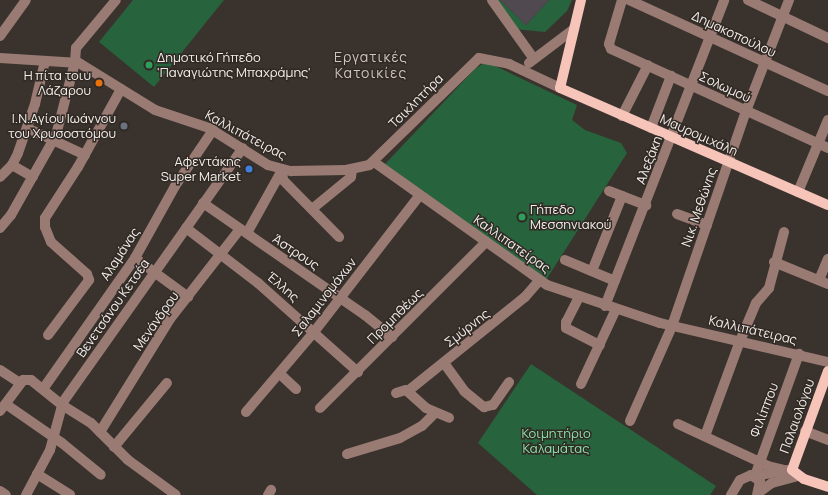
<!DOCTYPE html>
<meta charset="utf-8">
<style>
body{margin:0}
#map{position:relative;width:828px;height:495px;overflow:hidden;background:#3a332d;font-family:Manrope,sans-serif}
div>[style]{position:absolute}
.green>*{inset:0;background:#27633d}
.building>*{inset:0;background:#50494f}
.minor>*{height:10px;margin:-5px;padding:0 5px;transform-origin:5px;border-radius:5px;background:#9a7b74}
.major>*{height:10px;margin:-5px;padding:0 5px;transform-origin:5px;border-radius:5px;background:#f7c4b9}
.dots>*{width:11px;height:11px;translate:-50% -50%;box-sizing:border-box;border:2px solid #302924;border-radius:50%}
span{translate:-50% -50%;white-space:nowrap;text-align:center;line-height:1.15;-webkit-text-stroke:3px #302924;paint-order:stroke}
.street-label{font-size:13px;color:#f4efec}
.poi-label{font-size:13px;color:#f4efec}
.left{translate:0 -50%;text-align:left}
.right{translate:-100% -50%;text-align:right}
.park-label{font-size:13px;color:#8ce3a7}
.neighbourhood-label{font-size:14px;color:#cdc4bd;letter-spacing:1px}
</style>
<div id="map">
<div class="green">
<div style="clip-path:polygon(133px 0,224px 0,154px 87px,99px 42px)"></div>
<div style="clip-path:polygon(495px 0,500px 0,526px 25px,549px 0,572px 0,567px 11px,545px 32px,515px 29px)"></div>
<div style="clip-path:polygon(484px 63px,493px 65px,577px 105px,572px 120px,585px 130px,621px 143px,627px 153px,546px 280px,385px 164px,475px 69px)"></div>
<div style="clip-path:polygon(531px 364px,716px 486px,710px 495px,537px 495px,478px 443px)"></div>
</div>
<div class="building">
<div style="clip-path:polygon(500px 0,549px 0,526px 25px)"></div>
</div>
<div class="minor">
<div style="left:492px;top:0;width:72px;rotate:54.6deg"></div>
<div style="left:622px;top:0;width:46px;rotate:106.5deg"></div>
<div style="left:609px;top:44px;width:5px;rotate:68deg"></div>
<div style="left:611px;top:49px;width:239px;rotate:24.5deg"></div>
<div style="left:629px;top:0;width:219px;rotate:24.6deg"></div>
<div style="left:748px;top:0;width:89px;rotate:25.4deg"></div>
<div style="left:0;top:36px;width:44px;rotate:-54.2deg"></div>
<div style="left:0;top:58px;width:79px;rotate:3.6deg"></div>
<div style="left:79px;top:63px;width:89px;rotate:31.7deg"></div>
<div style="left:155px;top:110px;width:57px;rotate:18.4deg"></div>
<div style="left:209px;top:128px;width:70px;rotate:32.1deg"></div>
<div style="left:268px;top:165px;width:24px;rotate:15deg"></div>
<div style="left:291px;top:171px;width:55px;rotate:-1deg"></div>
<div style="left:346px;top:170px;width:24px;rotate:-12deg"></div>
<div style="left:369px;top:165px;width:153px;rotate:-44.2deg"></div>
<div style="left:479px;top:58px;width:31px;rotate:11deg"></div>
<div style="left:509px;top:64px;width:56px;rotate:25.2deg"></div>
<div style="left:529px;top:63px;width:56px;rotate:-37.1deg"></div>
<div style="left:622px;top:116px;width:57px;rotate:-63deg"></div>
<div style="left:27px;top:128px;width:64px;rotate:25deg"></div>
<div style="left:651px;top:128px;width:56px;rotate:-69deg"></div>
<div style="left:374px;top:162px;width:212px;rotate:35.4deg"></div>
<div style="left:547px;top:285px;width:119px;rotate:18.6deg"></div>
<div style="left:660px;top:323px;width:172px;rotate:13.1deg"></div>
<div style="left:12px;top:165px;width:24px;rotate:30deg"></div>
<div style="left:282px;top:170px;width:10px;rotate:84deg"></div>
<div style="left:283px;top:180px;width:80px;rotate:45.5deg"></div>
<div style="left:0;top:177px;width:17px;rotate:-45deg"></div>
<div style="left:12px;top:165px;width:13px;rotate:-63deg"></div>
<div style="left:18px;top:153px;width:52px;rotate:-70.9deg"></div>
<div style="left:35px;top:104px;width:44px;rotate:-76.9deg"></div>
<div style="left:609px;top:191px;width:40px;rotate:21deg"></div>
<div style="left:798px;top:192px;width:78px;rotate:-67.4deg"></div>
<div style="left:203px;top:203px;width:197px;rotate:34.7deg"></div>
<div style="left:365px;top:315px;width:35px;rotate:39deg"></div>
<div style="left:312px;top:209px;width:50px;rotate:-39.4deg"></div>
<div style="left:351px;top:177px;width:7px;rotate:-82deg"></div>
<div style="left:677px;top:214px;width:32px;rotate:20deg"></div>
<div style="left:0;top:228px;width:17px;rotate:-50deg"></div>
<div style="left:11px;top:215px;width:92px;rotate:-60.6deg"></div>
<div style="left:56px;top:135px;width:75px;rotate:-75.4deg"></div>
<div style="left:75px;top:62px;width:14px;rotate:-86deg"></div>
<div style="left:76px;top:48px;width:62px;rotate:-50.2deg"></div>
<div style="left:186px;top:228px;width:91px;rotate:37.4deg"></div>
<div style="left:258px;top:283px;width:134px;rotate:41.7deg"></div>
<div style="left:247px;top:233px;width:72px;rotate:-60.9deg"></div>
<div style="left:135px;top:258px;width:66px;rotate:36.3deg"></div>
<div style="left:565px;top:260px;width:54px;rotate:22.8deg"></div>
<div style="left:774px;top:262px;width:58px;rotate:22.2deg"></div>
<div style="left:592px;top:271px;width:81px;rotate:-68.2deg"></div>
<div style="left:819px;top:280px;width:23px;rotate:-67deg"></div>
<div style="left:579px;top:297px;width:28px;rotate:117deg"></div>
<div style="left:566px;top:322px;width:6px;rotate:90deg"></div>
<div style="left:566px;top:328px;width:38px;rotate:27deg"></div>
<div style="left:605px;top:306px;width:328px;rotate:-68.7deg"></div>
<div style="left:48px;top:335px;width:69px;rotate:-53.3deg"></div>
<div style="left:89px;top:280px;width:6px;rotate:-108deg"></div>
<div style="left:87px;top:274px;width:48px;rotate:-138.4deg"></div>
<div style="left:51px;top:242px;width:16px;rotate:-112deg"></div>
<div style="left:45px;top:227px;width:9px;rotate:-90deg"></div>
<div style="left:45px;top:218px;width:61px;rotate:-57.1deg"></div>
<div style="left:78px;top:167px;width:89px;rotate:-61.1deg"></div>
<div style="left:444px;top:363px;width:34px;rotate:54deg"></div>
<div style="left:464px;top:391px;width:26px;rotate:39deg"></div>
<div style="left:484px;top:407px;width:9px;rotate:-13deg"></div>
<div style="left:493px;top:405px;width:28px;rotate:-55deg"></div>
<div style="left:0;top:370px;width:24px;rotate:33deg"></div>
<div style="left:280px;top:374px;width:22px;rotate:43deg"></div>
<div style="left:581px;top:384px;width:83px;rotate:-65deg"></div>
<div style="left:43px;top:389px;width:160px;rotate:-54.9deg"></div>
<div style="left:135px;top:258px;width:82px;rotate:-60.9deg"></div>
<div style="left:175px;top:186px;width:68px;rotate:-55.8deg"></div>
<div style="left:408px;top:391px;width:150px;rotate:-38.8deg"></div>
<div style="left:525px;top:297px;width:21px;rotate:-49deg"></div>
<div style="left:396px;top:393px;width:10px;rotate:-17deg"></div>
<div style="left:406px;top:390px;width:27px;rotate:42deg"></div>
<div style="left:426px;top:408px;width:25px;rotate:23deg"></div>
<div style="left:10px;top:407px;width:63px;rotate:34.7deg"></div>
<div style="left:62px;top:443px;width:50px;rotate:39.4deg"></div>
<div style="left:320px;top:408px;width:235px;rotate:-45deg"></div>
<div style="left:0;top:411px;width:39px;rotate:-53deg"></div>
<div style="left:23px;top:380px;width:8px"></div>
<div style="left:31px;top:380px;width:40px;rotate:39deg"></div>
<div style="left:62px;top:405px;width:34px;rotate:32deg"></div>
<div style="left:91px;top:423px;width:52px;rotate:45deg"></div>
<div style="left:128px;top:460px;width:59px;rotate:36.1deg"></div>
<div style="left:246px;top:412px;width:105px;rotate:-49.6deg"></div>
<div style="left:314px;top:332px;width:173px;rotate:-52.3deg"></div>
<div style="left:630px;top:421px;width:104px;rotate:-66.1deg"></div>
<div style="left:672px;top:326px;width:227px;rotate:-71deg"></div>
<div style="left:746px;top:111px;width:119px;rotate:-68.8deg"></div>
<div style="left:678px;top:424px;width:99px;rotate:25deg"></div>
<div style="left:768px;top:466px;width:16px;rotate:14deg"></div>
<div style="left:805px;top:431px;width:25px;rotate:21deg"></div>
<div style="left:100px;top:432px;width:133px;rotate:-58.2deg"></div>
<div style="left:170px;top:319px;width:114px;rotate:-52.1deg"></div>
<div style="left:705px;top:436px;width:101px;rotate:-69.8deg"></div>
<div style="left:740px;top:341px;width:41px;rotate:-67.2deg"></div>
<div style="left:756px;top:303px;width:20px;rotate:-49deg"></div>
<div style="left:769px;top:288px;width:58px;rotate:-75deg"></div>
<div style="left:114px;top:447px;width:83px;rotate:-50.4deg"></div>
<div style="left:347px;top:454px;width:55px;rotate:-16.8deg"></div>
<div style="left:400px;top:438px;width:25px;rotate:-29deg"></div>
<div style="left:422px;top:426px;width:18px;rotate:-45deg"></div>
<div style="left:788px;top:470px;width:34px;rotate:170deg"></div>
<div style="left:755px;top:476px;width:130px;rotate:-70.2deg"></div>
<div style="left:37px;top:474px;width:39px;rotate:32deg"></div>
<div style="left:0;top:491px;width:7px;rotate:34deg"></div>
<div style="left:758px;top:493px;width:17px;rotate:-36deg"></div>
<div style="left:772px;top:483px;width:27px;rotate:-15deg"></div>
<div style="left:26px;top:495px;width:51px;rotate:-61.9deg"></div>
<div style="left:50px;top:450px;width:50px;rotate:-74.8deg"></div>
<div style="left:63px;top:402px;width:311px;rotate:-54.7deg"></div>
<div style="left:268px;top:495px;width:6px;rotate:-59deg"></div>
<div style="left:731px;top:495px;width:17px;rotate:-59deg"></div>
<div style="left:740px;top:480px;width:12px;rotate:-24deg"></div>
<div style="left:751px;top:475px;width:11px;rotate:34deg"></div>
<div style="left:760px;top:481px;width:14px;rotate:102deg"></div>
</div>
<div class="major">
<div style="left:581px;top:0;width:90px;rotate:103.4deg"></div>
<div style="left:560px;top:88px;width:292px;rotate:23.6deg"></div>
<div style="left:828px;top:371px;width:105px;rotate:110deg"></div>
<div style="left:792px;top:470px;width:15px;rotate:37deg"></div>
<div style="left:804px;top:479px;width:25px;rotate:18deg"></div>
</div>
<div class="dots">
<div style="left:149px;top:65px;background:#2e9e5b"></div>
<div style="left:99px;top:83px;background:#e8710a"></div>
<div style="left:124px;top:126px;background:#6b7280"></div>
<div style="left:249px;top:169px;background:#3f7fe0"></div>
<div style="left:522px;top:217px;background:#2e9e5b"></div>
</div>
<div class="street-label">
<span style="left:734px;top:34px;rotate:25deg">Δημακοπούλου</span>
<span style="left:725px;top:87px;rotate:25deg">Σολωμού</span>
<span style="left:416px;top:101px;rotate:-45deg">Τσικλητήρα</span>
<span style="left:246px;top:135px;rotate:28deg">Καλλιπάτειρας</span>
<span style="left:699px;top:135px;rotate:24deg">Μαυρομιχάλη</span>
<span style="left:649px;top:160px;rotate:-69deg">Αλεξάκη</span>
<span style="left:699px;top:207px;rotate:-71deg">Νικ. Μεθώνης</span>
<span style="left:512px;top:244px;rotate:35deg">Καλλιπατείρας</span>
<span style="left:296px;top:252px;rotate:34deg">Άστρους</span>
<span style="left:120px;top:254px;rotate:-57deg">Αλαμάνας</span>
<span style="left:283px;top:287px;rotate:41deg">Έλλης</span>
<span style="left:324px;top:297px;rotate:-52deg">Σαλαμινομάχων</span>
<span style="left:113px;top:308px;rotate:-55deg">Βενετσάνου Κετσέα</span>
<span style="left:395px;top:316px;rotate:-45deg">Προμηθέως</span>
<span style="left:156px;top:321px;rotate:-55deg">Μενάνδρου</span>
<span style="left:467px;top:328px;rotate:-38deg">Σμύρνης</span>
<span style="left:753px;top:330px;rotate:13deg">Καλλιπάτειρας</span>
<span style="left:764px;top:410px;rotate:-69deg">Φιλίππου</span>
<span style="left:797px;top:416px;rotate:-70deg">Παλαιολόγου</span>
</div>
<div class="poi-label">
<span class="left" style="left:157px;top:65px">Δημοτικό Γήπεδο<br>'Παναγιώτης Μπαχράμης'</span>
<span class="right" style="left:91px;top:83px">Η πίτα τοιυ<br>Λάζαρου</span>
<span class="right" style="left:116px;top:126px">Ι.Ν.Αγίου Ιωάννου<br>του Χρυσοστόμου</span>
<span class="right" style="left:241px;top:169px">Αφεντάκης<br>Super Market</span>
<span class="left" style="left:530px;top:217px">Γήπεδο<br>Μεσσηνιακού</span>
</div>
<div class="park-label">
<span style="left:556px;top:441px">Κοιμητήριο<br>Καλαμάτας</span>
</div>
<div class="neighbourhood-label">
<span style="left:371px;top:65px">Εργατικές<br>Κατοικίες</span>
</div>
</div>
